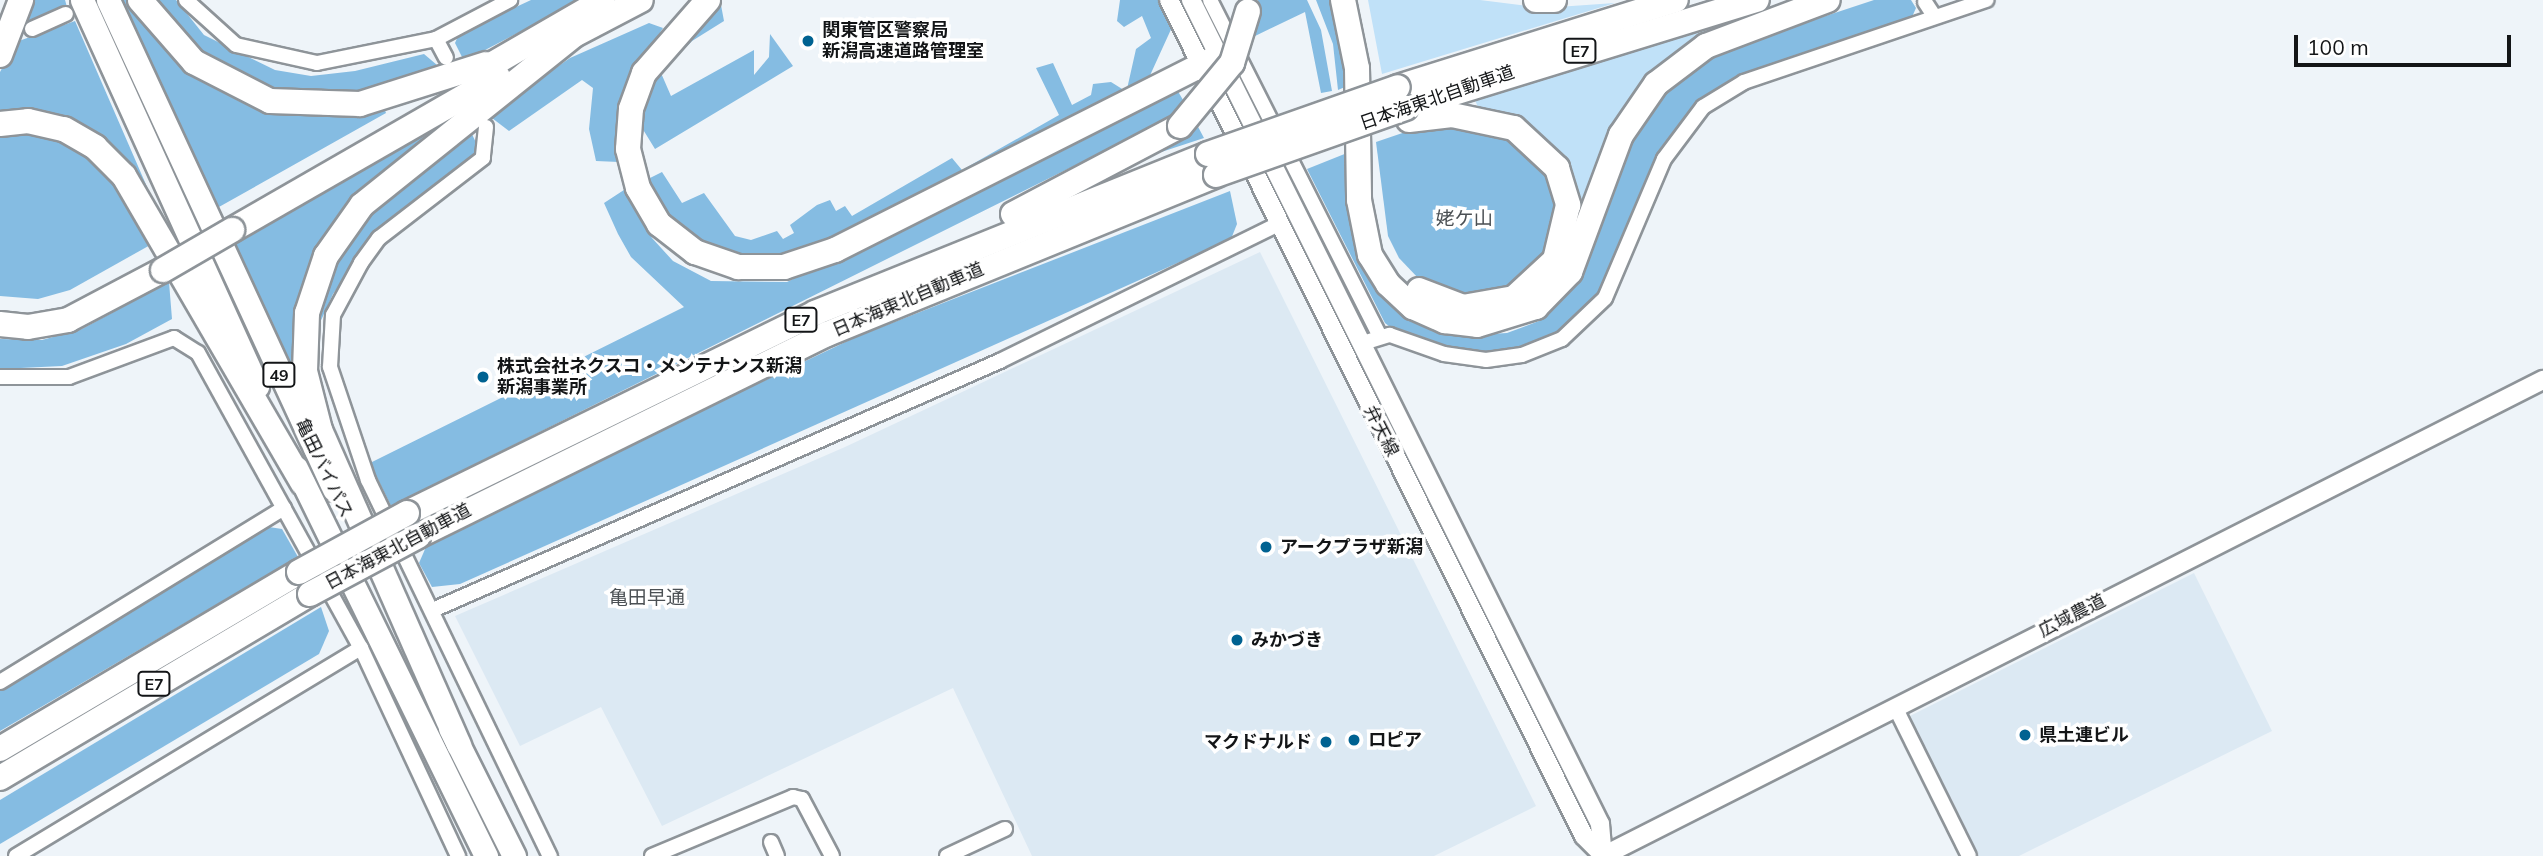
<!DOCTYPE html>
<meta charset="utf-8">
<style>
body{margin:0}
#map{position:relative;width:2543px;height:856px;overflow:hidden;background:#eef4f9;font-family:Mulish,"Noto Sans JP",sans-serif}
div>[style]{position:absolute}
.built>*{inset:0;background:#dce9f3}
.green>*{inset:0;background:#c0e1f8}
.forest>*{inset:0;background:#85bce2}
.roads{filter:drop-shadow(2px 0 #8e9499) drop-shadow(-2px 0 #8e9499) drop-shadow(0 2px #8e9499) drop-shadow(0 -2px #8e9499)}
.minor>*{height:14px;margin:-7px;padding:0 7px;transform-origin:7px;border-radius:7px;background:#fff}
.tertiary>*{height:18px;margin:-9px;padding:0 9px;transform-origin:9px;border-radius:9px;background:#fff}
.trunk>*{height:23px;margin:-11.5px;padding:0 11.5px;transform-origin:11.5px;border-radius:11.5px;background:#fff}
.motorway>*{height:24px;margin:-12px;padding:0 12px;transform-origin:12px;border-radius:12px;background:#fff}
.bridges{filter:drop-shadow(2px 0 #8e9499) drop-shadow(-2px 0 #8e9499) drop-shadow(0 2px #8e9499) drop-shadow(0 -2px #8e9499)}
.motorway-bridge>*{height:24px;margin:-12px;padding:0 12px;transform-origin:12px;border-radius:12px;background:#fff}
.dots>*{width:19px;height:19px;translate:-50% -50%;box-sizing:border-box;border:4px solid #fff;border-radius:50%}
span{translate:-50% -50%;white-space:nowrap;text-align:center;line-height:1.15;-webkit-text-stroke:7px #fff;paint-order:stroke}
.shield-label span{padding:2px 5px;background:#fff;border:2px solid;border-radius:5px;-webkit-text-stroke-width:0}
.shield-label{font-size:16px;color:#131517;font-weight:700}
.poi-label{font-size:18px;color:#131517;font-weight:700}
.left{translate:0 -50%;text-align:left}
.right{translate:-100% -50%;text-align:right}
.street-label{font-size:18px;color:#131517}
.neighbourhood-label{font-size:19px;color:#4b5054}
.scale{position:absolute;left:2294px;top:35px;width:217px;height:32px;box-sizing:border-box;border:4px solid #131517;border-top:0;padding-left:9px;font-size:21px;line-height:24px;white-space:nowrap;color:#131517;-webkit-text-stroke:5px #fff;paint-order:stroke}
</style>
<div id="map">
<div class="built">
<div style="clip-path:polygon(1260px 252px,1536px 806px,1434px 856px,1032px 856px,953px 688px,662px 826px,601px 707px,520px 746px,455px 616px,845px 447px)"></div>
<div style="clip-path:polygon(2194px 573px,2272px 731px,2019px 856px,1978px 856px,1908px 717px)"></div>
</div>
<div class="green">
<div style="clip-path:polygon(1368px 0,1480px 0,1543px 8px,1615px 3px,1382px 74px)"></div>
<div style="clip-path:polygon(1738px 18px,1670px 60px,1583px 220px,1576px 219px,1561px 156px,1531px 125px,1478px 107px,1474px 98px)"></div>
</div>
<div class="forest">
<div style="clip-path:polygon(26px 0,65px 0,67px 7px,16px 32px)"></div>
<div style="clip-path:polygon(119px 0,133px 0,166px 48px,243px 102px,287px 112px,383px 105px,386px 113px,210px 212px)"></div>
<div style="clip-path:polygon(155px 0,176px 0,204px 35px,275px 70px,311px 76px,355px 71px,424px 54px,437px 65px,381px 90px,281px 96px,211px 64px)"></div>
<div style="clip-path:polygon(531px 0,581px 0,464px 61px,455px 43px,459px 34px)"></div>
<div style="clip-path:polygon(1120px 0,1161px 0,1173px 25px,1147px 82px,1127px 89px,1136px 49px,1151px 38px,1142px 16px,1124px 27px,1117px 21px)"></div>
<div style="clip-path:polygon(1258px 0,1307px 0,1321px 30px,1332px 91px,1321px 93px,1305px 12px,1253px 37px)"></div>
<div style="clip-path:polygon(1316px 0,1330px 0,1342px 44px,1345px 87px,1338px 90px,1333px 44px)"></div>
<div style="clip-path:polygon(1874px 0,1911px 0,1916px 8px,1912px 17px,1708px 95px,1687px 114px,1659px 150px,1603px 294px,1566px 333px,1524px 357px,1468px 355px,1399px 334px,1385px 323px,1307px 169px,1347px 153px,1357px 254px,1388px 301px,1456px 336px,1507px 333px,1539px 321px,1582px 279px,1631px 140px,1671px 84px,1726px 49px)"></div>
<div style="clip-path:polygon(721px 5px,724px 21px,692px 41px,661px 73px,671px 96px,754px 50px,754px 75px,769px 57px,770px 34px,793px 66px,655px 149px,639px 123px,653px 78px,696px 23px)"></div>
<div style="clip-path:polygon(75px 21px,154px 203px,148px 205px,104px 147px,0 115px,0 72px,16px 42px)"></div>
<div style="clip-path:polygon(649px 23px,663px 28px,622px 92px,619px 162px,596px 161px,589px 129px,593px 88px,582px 80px,509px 131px,488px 115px,570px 58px)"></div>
<div style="clip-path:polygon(1053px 63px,1072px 105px,1091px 95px,1093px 84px,1111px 82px,1127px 92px,808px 249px,780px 256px,722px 252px,684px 234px,651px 191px,650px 178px,662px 172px,682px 203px,704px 193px,735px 236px,751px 240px,777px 231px,783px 239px,794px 233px,790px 225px,817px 205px,830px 200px,836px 211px,845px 206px,852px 216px,952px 158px,962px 170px,1059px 115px,1036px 68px)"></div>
<div style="clip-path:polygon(1176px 88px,1186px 105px,1180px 113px,391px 506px,370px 463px,684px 307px,631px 257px,618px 234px,604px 203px,627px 188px,652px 238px,673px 261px,711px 281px,787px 282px)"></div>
<div style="clip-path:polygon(448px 117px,322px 246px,297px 389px,226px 244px)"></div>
<div style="clip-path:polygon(1196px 123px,1204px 138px,1140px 159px)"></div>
<div style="clip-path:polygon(1426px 125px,1494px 128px,1535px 154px,1556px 192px,1556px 238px,1526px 281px,1468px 300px,1420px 280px,1399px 258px,1388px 236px,1376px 142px)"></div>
<div style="clip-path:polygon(469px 128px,481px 153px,378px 232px,333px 294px,318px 327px,326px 276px,372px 206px)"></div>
<div style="clip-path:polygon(20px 130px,68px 142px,104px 170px,152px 244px,70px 290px,38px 299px,0 296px,0 134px)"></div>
<div style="clip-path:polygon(1230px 191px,1237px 224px,1231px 239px,460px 584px,432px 587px,419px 563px,429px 540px,856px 337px)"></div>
<div style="clip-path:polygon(169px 282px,172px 319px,126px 344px,62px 366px,0 369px,0 339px,42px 340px,82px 329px)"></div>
<div style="clip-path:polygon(269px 527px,282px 529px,298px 557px,0 731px,0 688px)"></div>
<div style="clip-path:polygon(321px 607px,329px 631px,319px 654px,0 844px,0 800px)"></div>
</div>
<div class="roads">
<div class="minor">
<div style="left:186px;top:0;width:67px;rotate:42deg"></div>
<div style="left:236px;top:45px;width:83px;rotate:12.5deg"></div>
<div style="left:317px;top:63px;width:121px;rotate:-11.4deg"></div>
<div style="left:436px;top:39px;width:84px;rotate:-27.8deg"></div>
<div style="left:1210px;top:0;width:377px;rotate:63.2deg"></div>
<div style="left:1925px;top:2px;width:17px;rotate:57deg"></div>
<div style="left:32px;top:29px;width:37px;rotate:-24deg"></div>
<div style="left:436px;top:39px;width:21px;rotate:62deg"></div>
<div style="left:486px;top:127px;width:31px;rotate:96deg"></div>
<div style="left:483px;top:158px;width:131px;rotate:142.4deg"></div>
<div style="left:379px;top:238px;width:31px;rotate:126deg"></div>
<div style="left:361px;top:263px;width:59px;rotate:118.3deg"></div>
<div style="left:333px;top:315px;width:52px;rotate:93.3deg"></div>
<div style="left:330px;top:367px;width:119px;rotate:71.4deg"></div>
<div style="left:368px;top:480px;width:418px;rotate:64.2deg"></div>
<div style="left:1363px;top:343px;width:28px;rotate:-17deg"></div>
<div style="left:1390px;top:335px;width:57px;rotate:19.4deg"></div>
<div style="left:1444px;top:354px;width:42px;rotate:8.1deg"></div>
<div style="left:1486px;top:360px;width:36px;rotate:-8deg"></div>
<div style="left:1522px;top:355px;width:43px;rotate:-21.8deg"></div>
<div style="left:1562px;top:339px;width:59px;rotate:-43.6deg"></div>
<div style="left:1605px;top:298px;width:151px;rotate:-67deg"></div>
<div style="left:1664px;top:159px;width:65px;rotate:-53.1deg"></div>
<div style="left:1703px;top:107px;width:48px;rotate:-31.4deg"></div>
<div style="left:1744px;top:82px;width:256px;rotate:-18.7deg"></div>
<div style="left:0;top:377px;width:69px"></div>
<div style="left:69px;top:377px;width:112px;rotate:-20.4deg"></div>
<div style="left:174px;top:338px;width:28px;rotate:32deg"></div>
<div style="left:198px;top:353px;width:337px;rotate:61.1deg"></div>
<div style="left:361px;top:648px;width:230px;rotate:65deg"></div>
<div style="left:435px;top:609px;width:617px;rotate:-23.7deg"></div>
<div style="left:1000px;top:361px;width:311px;rotate:-26.2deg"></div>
<div style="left:0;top:682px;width:333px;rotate:-31.5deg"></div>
<div style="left:1895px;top:707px;width:166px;rotate:63.6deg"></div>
<div style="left:771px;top:842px;width:15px;rotate:67deg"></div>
<div style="left:16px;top:856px;width:403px;rotate:-31.1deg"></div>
<div style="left:652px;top:856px;width:153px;rotate:-22.7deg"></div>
<div style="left:793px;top:797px;width:9px;rotate:13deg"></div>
<div style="left:802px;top:799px;width:64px;rotate:62.2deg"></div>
<div style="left:947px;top:856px;width:64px;rotate:-25deg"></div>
</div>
<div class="tertiary">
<div style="left:1169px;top:0;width:933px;rotate:63.6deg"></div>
<div style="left:1584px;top:836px;width:28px;rotate:45deg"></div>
<div style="left:1191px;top:0;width:920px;rotate:63.6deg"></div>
<div style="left:1600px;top:824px;width:32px;rotate:85deg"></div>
<div style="left:1603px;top:856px;width:1054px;rotate:-26.86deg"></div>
</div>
<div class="trunk">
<div style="left:82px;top:0;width:424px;rotate:65.6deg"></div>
<div style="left:108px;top:0;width:539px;rotate:65.2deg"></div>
<div style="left:296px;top:468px;width:432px;rotate:63.9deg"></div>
<div style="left:450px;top:728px;width:143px;rotate:63.4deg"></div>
</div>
<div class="motorway">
<div style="left:140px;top:0;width:82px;rotate:48.9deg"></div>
<div style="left:194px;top:62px;width:85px;rotate:27.2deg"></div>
<div style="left:270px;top:101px;width:90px;rotate:1.9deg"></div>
<div style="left:360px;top:104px;width:132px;rotate:-17.6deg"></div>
<div style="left:708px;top:0;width:97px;rotate:131.2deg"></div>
<div style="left:644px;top:73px;width:38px;rotate:110deg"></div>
<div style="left:631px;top:109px;width:40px;rotate:94.3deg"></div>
<div style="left:628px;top:149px;width:40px;rotate:75.6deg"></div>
<div style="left:638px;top:188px;width:42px;rotate:59.7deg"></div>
<div style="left:659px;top:224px;width:46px;rotate:37.9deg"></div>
<div style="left:695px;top:252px;width:46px;rotate:19.2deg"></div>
<div style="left:738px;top:267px;width:46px"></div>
<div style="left:784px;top:267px;width:54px;rotate:-18.4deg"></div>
<div style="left:835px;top:250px;width:430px;rotate:-26.8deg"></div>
<div style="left:1343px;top:0;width:69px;rotate:78.4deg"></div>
<div style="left:1357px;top:68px;width:132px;rotate:89.1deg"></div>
<div style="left:1359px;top:200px;width:56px;rotate:78.7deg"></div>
<div style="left:1370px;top:255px;width:34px;rotate:58deg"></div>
<div style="left:1388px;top:284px;width:34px;rotate:43deg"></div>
<div style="left:1413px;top:307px;width:35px;rotate:24deg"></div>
<div style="left:1445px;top:321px;width:32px;rotate:7deg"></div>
<div style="left:1477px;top:325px;width:62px;rotate:-17deg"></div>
<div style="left:1536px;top:307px;width:49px;rotate:-45.8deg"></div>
<div style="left:1570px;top:272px;width:146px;rotate:-69.6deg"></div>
<div style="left:1621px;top:135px;width:62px;rotate:-55.5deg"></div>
<div style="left:1656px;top:84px;width:63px;rotate:-37.2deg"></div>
<div style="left:1706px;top:46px;width:130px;rotate:-20.7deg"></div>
<div style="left:1536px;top:0;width:18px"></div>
<div style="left:561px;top:42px;width:90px;rotate:-27.7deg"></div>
<div style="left:0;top:55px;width:59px;rotate:-69.1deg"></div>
<div style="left:472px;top:76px;width:151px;rotate:-30.1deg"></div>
<div style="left:1398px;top:87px;width:291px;rotate:-17.4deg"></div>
<div style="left:1405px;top:108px;width:368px;rotate:-17.1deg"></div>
<div style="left:1409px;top:120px;width:43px;rotate:-6.6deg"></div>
<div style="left:1452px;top:115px;width:63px;rotate:11.8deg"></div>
<div style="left:1514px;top:128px;width:59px;rotate:42.9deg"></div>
<div style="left:1557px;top:168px;width:39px;rotate:73deg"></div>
<div style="left:1568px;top:205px;width:57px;rotate:103.3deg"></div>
<div style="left:1555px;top:260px;width:56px;rotate:137.2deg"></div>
<div style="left:1514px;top:298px;width:52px;rotate:170deg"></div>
<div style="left:1463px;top:307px;width:47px;rotate:-158.9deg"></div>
<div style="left:0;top:124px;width:28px;rotate:-6deg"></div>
<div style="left:28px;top:121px;width:37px;rotate:13deg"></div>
<div style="left:64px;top:129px;width:36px;rotate:30deg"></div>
<div style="left:95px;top:147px;width:41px;rotate:45deg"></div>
<div style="left:124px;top:176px;width:355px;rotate:59.8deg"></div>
<div style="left:1013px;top:214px;width:189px;rotate:-27.8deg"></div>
<div style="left:232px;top:230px;width:307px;rotate:-29.9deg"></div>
<div style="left:0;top:324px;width:28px;rotate:6deg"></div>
<div style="left:28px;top:327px;width:41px;rotate:-9.9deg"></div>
<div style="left:68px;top:320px;width:107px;rotate:-27.8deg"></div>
<div style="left:407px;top:513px;width:454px;rotate:-26.1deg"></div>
<div style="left:815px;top:313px;width:424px;rotate:-22deg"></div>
<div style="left:418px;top:536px;width:456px;rotate:-26.3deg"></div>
<div style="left:827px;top:334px;width:420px;rotate:-22.2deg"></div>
<div style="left:459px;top:745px;width:344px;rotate:-113.8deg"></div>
<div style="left:320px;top:430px;width:61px;rotate:-104.3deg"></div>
<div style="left:305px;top:371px;width:58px;rotate:-88deg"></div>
<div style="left:307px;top:313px;width:60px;rotate:-71.6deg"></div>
<div style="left:326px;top:256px;width:62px;rotate:-54.8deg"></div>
<div style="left:362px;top:205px;width:270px;rotate:-38.7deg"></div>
<div style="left:0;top:749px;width:347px;rotate:-30.6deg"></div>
<div style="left:0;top:778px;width:360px;rotate:-30.7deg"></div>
</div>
</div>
<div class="bridges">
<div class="motorway-bridge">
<div style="left:1180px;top:126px;width:82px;rotate:-50.5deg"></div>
<div style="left:1232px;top:63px;width:54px;rotate:-72.9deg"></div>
<div style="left:1208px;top:154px;width:201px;rotate:-19.4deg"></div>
<div style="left:1216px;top:175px;width:201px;rotate:-19.5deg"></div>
<div style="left:163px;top:270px;width:80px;rotate:-30.1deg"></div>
<div style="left:299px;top:572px;width:123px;rotate:-28.6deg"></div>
<div style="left:310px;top:594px;width:123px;rotate:-28.2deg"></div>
</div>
</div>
<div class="dots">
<div style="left:808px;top:41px;background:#006291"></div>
<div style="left:483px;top:377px;background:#006291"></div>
<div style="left:1266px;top:547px;background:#006291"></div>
<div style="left:1237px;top:640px;background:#006291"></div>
<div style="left:2025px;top:735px;background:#006291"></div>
<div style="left:1354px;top:740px;background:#006291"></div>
<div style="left:1326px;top:742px;background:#006291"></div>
</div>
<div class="shield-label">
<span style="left:1580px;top:51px">E7</span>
<span style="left:801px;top:320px">E7</span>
<span style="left:279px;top:375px">49</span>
<span style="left:154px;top:684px">E7</span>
</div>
<div class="poi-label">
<span class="left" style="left:822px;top:41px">関東管区警察局<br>新潟高速道路管理室</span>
<span class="left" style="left:497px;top:377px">株式会社ネクスコ・メンテナンス新潟<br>新潟事業所</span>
<span class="left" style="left:1280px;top:547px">アークプラザ新潟</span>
<span class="left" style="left:1251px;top:640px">みかづき</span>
<span class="left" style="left:2039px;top:735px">県土連ビル</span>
<span class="left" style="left:1368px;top:740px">ロピア</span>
<span class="right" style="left:1312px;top:742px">マクドナルド</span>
</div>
<div class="street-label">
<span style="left:1437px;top:98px;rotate:-19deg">日本海東北自動車道</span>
<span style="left:908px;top:300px;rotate:-23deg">日本海東北自動車道</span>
<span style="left:1381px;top:431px;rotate:63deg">弁天線</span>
<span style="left:324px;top:468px;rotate:64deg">亀田バイパス</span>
<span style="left:398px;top:547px;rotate:-28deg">日本海東北自動車道</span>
<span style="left:2072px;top:616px;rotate:-27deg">広域農道</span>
</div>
<div class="neighbourhood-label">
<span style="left:1464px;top:219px">姥ケ山</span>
<span style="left:647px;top:598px">亀田早通</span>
</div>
<div class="scale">100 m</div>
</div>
